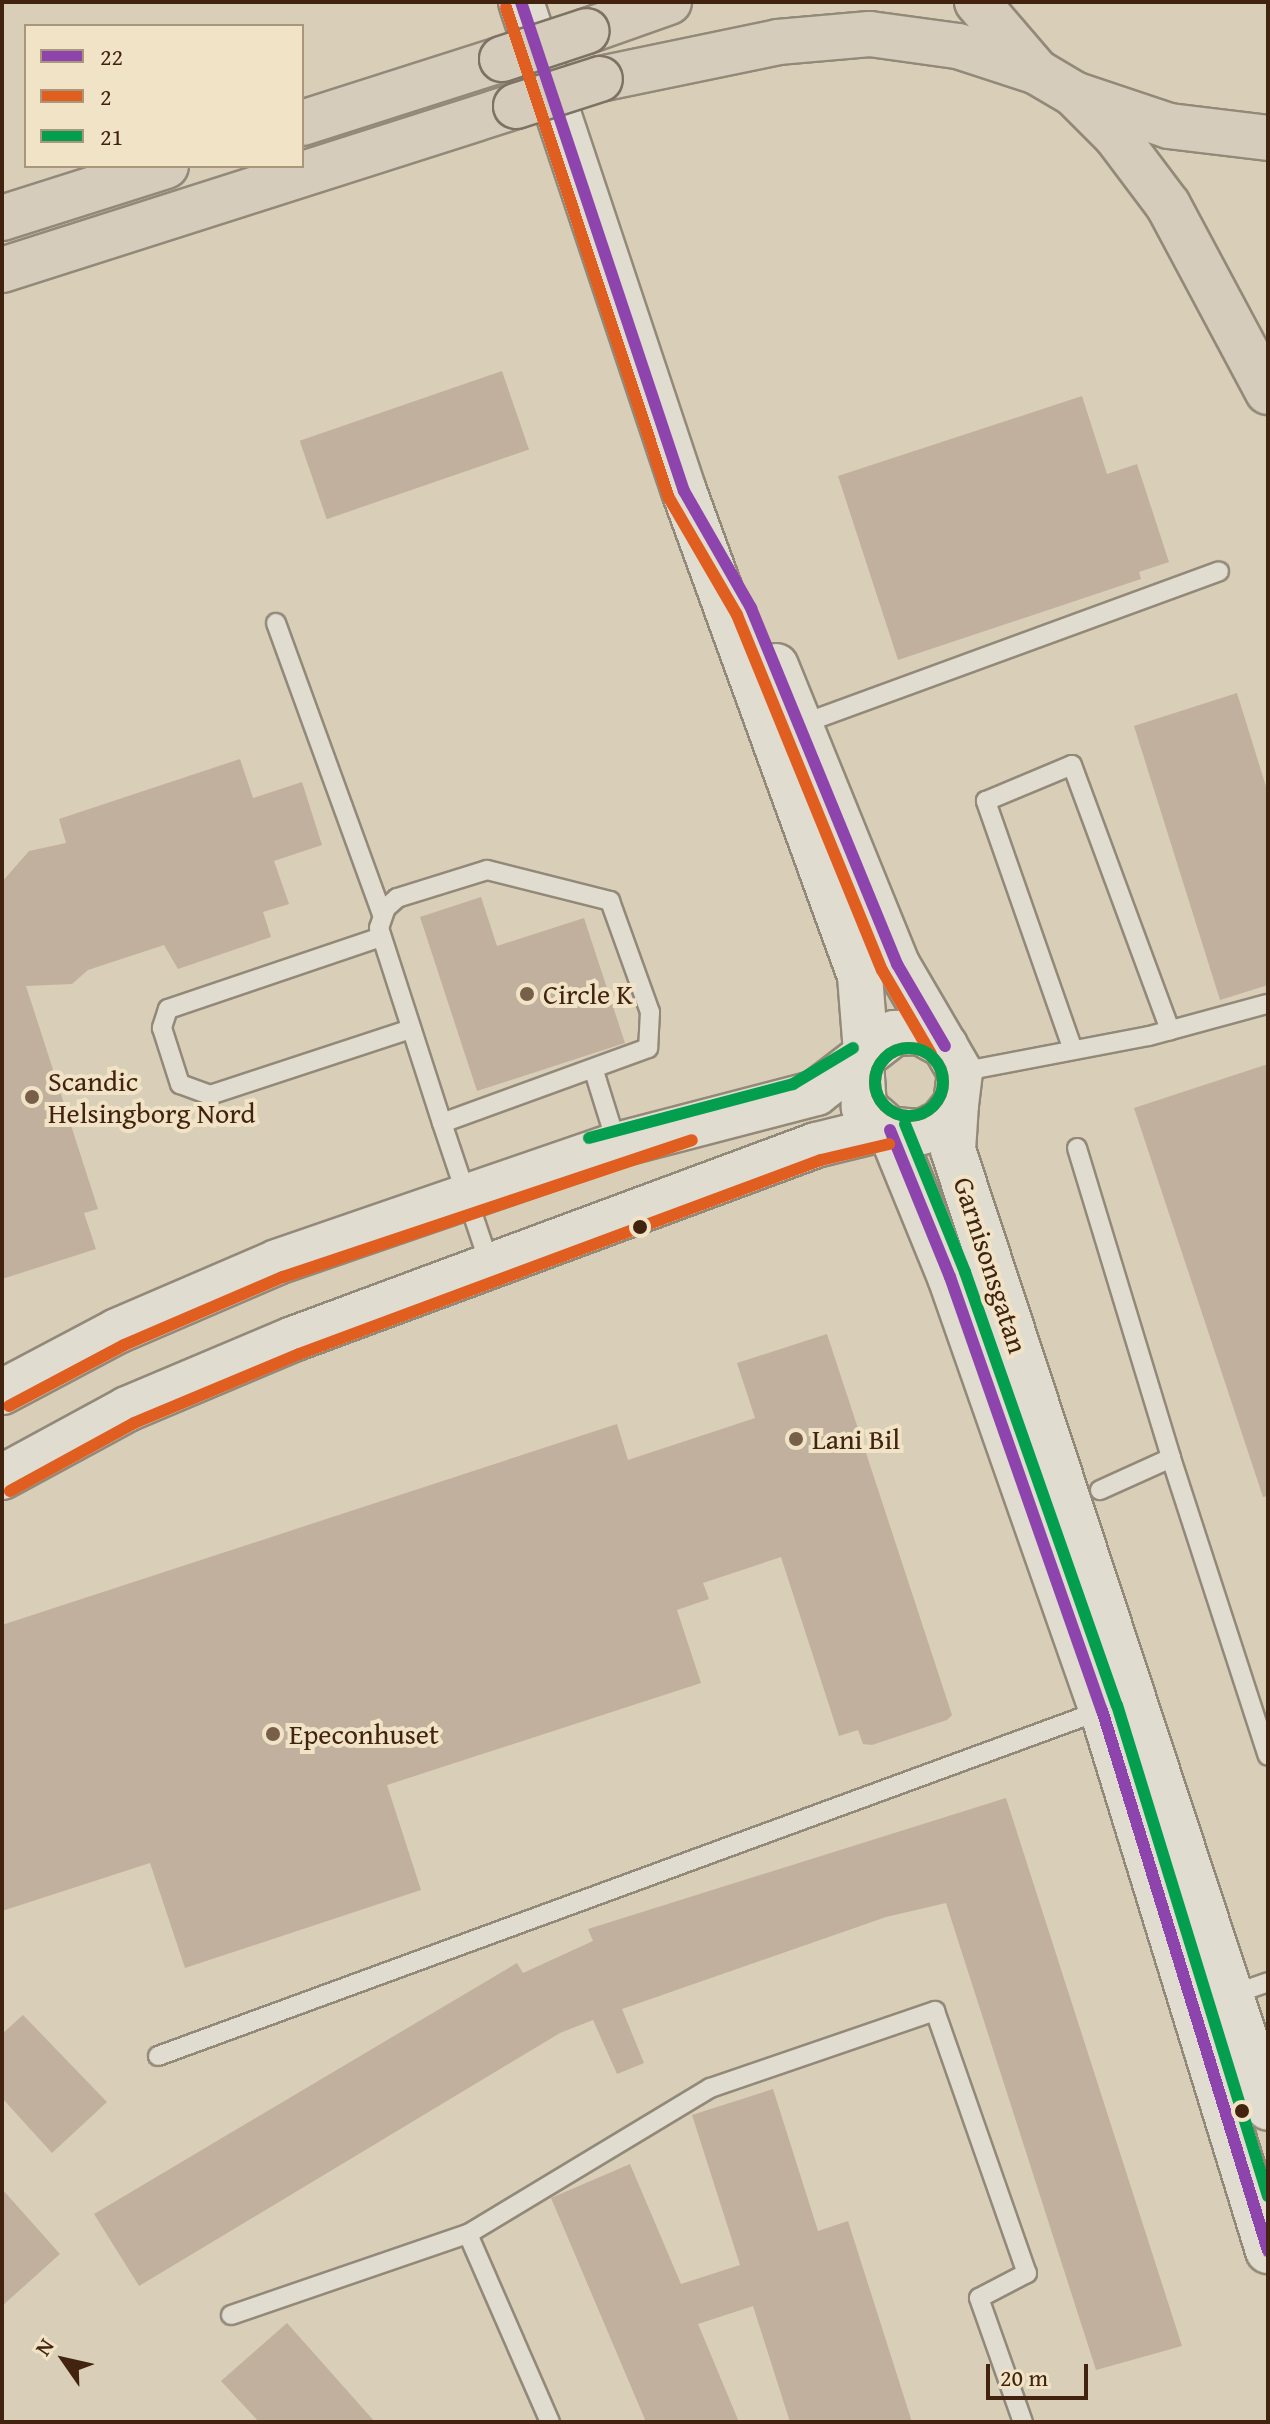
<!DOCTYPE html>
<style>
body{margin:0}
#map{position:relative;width:1270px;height:2424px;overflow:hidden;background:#d9ceb7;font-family:"Gentium Book Plus",serif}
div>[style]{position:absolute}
.building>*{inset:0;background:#c1b09d;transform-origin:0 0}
.roads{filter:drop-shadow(2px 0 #938979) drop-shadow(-2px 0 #938979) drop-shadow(0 2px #938979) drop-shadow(0 -2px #938979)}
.service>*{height:18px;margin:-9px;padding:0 9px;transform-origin:9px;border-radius:9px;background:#e1dcd0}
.tertiary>*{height:44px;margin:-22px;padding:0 22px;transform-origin:22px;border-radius:22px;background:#e1dcd0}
.primary>*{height:44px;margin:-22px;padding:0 22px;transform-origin:22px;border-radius:22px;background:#d5ccbb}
.motorway>*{height:44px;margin:-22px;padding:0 22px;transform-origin:22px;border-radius:22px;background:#d5ccbb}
.bridges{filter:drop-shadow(2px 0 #7d7264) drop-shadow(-2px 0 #7d7264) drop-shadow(0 2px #7d7264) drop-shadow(0 -2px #7d7264)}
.primary-bridge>*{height:44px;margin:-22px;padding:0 22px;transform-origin:22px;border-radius:22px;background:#d5ccbb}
.bus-1>*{height:12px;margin:-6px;padding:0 6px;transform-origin:6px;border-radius:6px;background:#8e44ad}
.bus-2>*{height:12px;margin:-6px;padding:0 6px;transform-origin:6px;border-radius:6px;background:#e05e20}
.bus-2>.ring{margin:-6px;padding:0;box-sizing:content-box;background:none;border:12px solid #e05e20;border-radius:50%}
.bus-3>*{height:12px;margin:-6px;padding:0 6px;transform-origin:6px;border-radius:6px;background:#039f4e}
.bus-3>.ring{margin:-6px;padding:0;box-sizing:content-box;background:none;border:12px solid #039f4e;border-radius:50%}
.dots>*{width:22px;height:22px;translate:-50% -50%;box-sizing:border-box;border:4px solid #f0e3c6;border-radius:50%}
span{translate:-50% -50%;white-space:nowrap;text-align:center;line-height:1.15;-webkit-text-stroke:8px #f0e3c6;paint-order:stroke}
.poi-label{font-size:28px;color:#42230f}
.left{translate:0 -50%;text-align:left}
.street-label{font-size:28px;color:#42230f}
.frame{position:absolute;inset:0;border:4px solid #42230f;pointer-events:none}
.legend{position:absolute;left:24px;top:24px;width:280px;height:144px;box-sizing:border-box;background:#f0e3c6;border:2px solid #aa967d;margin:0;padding:10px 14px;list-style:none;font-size:24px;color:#42230f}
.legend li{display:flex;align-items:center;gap:16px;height:40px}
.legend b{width:40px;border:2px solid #aa967d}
.north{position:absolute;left:24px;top:2320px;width:80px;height:80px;-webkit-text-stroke:6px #f0e3c6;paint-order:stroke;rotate:304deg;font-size:22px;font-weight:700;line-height:32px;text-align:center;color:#42230f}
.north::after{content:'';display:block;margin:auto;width:28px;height:36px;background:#42230f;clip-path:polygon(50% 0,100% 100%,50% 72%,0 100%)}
.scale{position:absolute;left:986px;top:2364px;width:102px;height:36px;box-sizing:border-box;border:4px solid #42230f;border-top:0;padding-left:10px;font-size:24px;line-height:28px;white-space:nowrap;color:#42230f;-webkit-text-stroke:6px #f0e3c6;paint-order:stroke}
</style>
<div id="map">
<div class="building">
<div style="left:502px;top:371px;width:83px;height:214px;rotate:71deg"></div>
<div style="clip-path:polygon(1082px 396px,1107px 474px,1137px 464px,1169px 562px,1139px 572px,1141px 579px,898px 660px,838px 476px)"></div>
<div style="clip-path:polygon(1237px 693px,1268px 793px,1268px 985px,1220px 1000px,1134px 726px)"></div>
<div style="clip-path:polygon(240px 759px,253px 798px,302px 782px,322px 845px,274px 861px,289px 904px,263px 912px,271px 937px,178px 969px,164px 945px,88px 970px,72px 984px,26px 986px,98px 1209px,84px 1213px,96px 1249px,2px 1279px,2px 882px,29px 851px,66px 843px,59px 819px)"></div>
<div style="clip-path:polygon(481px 897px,497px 946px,584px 918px,625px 1043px,477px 1091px,420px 917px)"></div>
<div style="clip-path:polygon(1268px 1064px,1268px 1496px,1263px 1497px,1134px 1108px)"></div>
<div style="clip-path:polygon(827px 1334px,952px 1715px,947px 1720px,872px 1745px,863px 1744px,858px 1730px,839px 1736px,781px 1557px,703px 1583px,709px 1599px,677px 1610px,701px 1683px,387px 1785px,421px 1890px,185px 1968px,150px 1863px,2px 1911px,2px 1625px,617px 1424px,628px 1460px,755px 1418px,737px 1363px)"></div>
<div style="clip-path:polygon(1006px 1798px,1182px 2346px,1096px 2370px,946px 1903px,886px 1917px,622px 2009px,644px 2063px,617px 2074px,593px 2020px,560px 2033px,139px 2286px,94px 2214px,517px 1963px,523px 1973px,593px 1941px,588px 1929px)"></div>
<div style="clip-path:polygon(23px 2015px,107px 2102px,52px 2153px,2px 2098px,2px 2034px)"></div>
<div style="clip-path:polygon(773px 2089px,818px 2231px,848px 2221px,912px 2422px,790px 2422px,753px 2306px,698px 2324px,739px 2422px,646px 2422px,551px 2198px,630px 2164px,681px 2284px,740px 2265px,692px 2115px)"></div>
<div style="clip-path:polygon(2px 2189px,60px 2254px,2px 2306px)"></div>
<div style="clip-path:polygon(287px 2323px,375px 2422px,259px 2422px,221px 2381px)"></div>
</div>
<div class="roads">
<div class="service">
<div style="left:276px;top:623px;width:311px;rotate:70deg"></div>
<div style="left:802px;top:724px;width:444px;rotate:-20.1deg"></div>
<div style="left:381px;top:937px;width:225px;rotate:161.3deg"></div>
<div style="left:168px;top:1009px;width:20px;rotate:108deg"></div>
<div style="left:162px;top:1028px;width:59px;rotate:72.2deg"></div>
<div style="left:180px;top:1084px;width:32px;rotate:20deg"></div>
<div style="left:210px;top:1095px;width:212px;rotate:-18.2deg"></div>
<div style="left:1073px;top:1050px;width:264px;rotate:-109.3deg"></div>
<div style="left:986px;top:801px;width:93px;rotate:-22.7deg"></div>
<div style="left:1072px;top:765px;width:283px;rotate:69.7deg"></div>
<div style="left:594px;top:1071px;width:77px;rotate:72.7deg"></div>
<div style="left:960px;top:1072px;width:192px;rotate:-10.8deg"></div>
<div style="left:1149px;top:1036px;width:122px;rotate:-15.2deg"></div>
<div style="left:442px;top:1123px;width:205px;rotate:-107.9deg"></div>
<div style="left:379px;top:928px;width:21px;rotate:-71deg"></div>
<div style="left:386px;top:908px;width:15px;rotate:-42deg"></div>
<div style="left:397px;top:898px;width:94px;rotate:-17.3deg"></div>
<div style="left:487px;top:870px;width:127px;rotate:14.1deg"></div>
<div style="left:610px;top:901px;width:118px;rotate:70.2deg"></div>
<div style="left:650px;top:1012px;width:36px;rotate:93deg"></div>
<div style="left:648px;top:1048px;width:219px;rotate:160deg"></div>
<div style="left:442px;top:1123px;width:151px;rotate:71.4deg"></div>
<div style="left:1077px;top:1148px;width:324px;rotate:73.1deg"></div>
<div style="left:1171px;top:1458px;width:78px;rotate:155.7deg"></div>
<div style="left:1171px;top:1458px;width:313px;rotate:72deg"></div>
<div style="left:1231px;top:1995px;width:39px;rotate:-19deg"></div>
<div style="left:158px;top:2056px;width:1005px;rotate:-20.13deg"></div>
<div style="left:231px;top:2315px;width:250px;rotate:-18.9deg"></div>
<div style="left:550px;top:2422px;width:205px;rotate:-113.6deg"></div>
<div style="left:468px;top:2234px;width:283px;rotate:-31.1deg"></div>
<div style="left:710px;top:2088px;width:238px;rotate:-18.9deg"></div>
<div style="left:935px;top:2011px;width:278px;rotate:70.7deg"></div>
<div style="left:1027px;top:2273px;width:54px;rotate:152.5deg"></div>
<div style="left:979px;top:2298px;width:132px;rotate:70.5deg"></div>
</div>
<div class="tertiary">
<div style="left:521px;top:2px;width:515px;rotate:71.57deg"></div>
<div style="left:684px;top:491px;width:516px;rotate:70.05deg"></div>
<div style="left:860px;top:976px;width:77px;rotate:85.5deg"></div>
<div style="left:776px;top:666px;width:322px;rotate:67.9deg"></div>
<div style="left:897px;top:964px;width:95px;rotate:59.7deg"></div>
<div style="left:956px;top:1104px;width:46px;rotate:93.7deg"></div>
<div style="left:953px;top:1150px;width:1008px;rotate:71.8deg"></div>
<div style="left:890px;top:1130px;width:159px;rotate:67.8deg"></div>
<div style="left:950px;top:1277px;width:459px;rotate:70.7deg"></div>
<div style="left:1102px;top:1710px;width:566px;rotate:72.94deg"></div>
<div style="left:2px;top:1392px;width:130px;rotate:-27.9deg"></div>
<div style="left:117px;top:1331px;width:174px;rotate:-23.3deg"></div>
<div style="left:277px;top:1262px;width:360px;rotate:-19deg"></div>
<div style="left:617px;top:1145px;width:206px;rotate:-14.6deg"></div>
<div style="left:816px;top:1093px;width:98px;rotate:-37.6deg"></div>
<div style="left:894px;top:1033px;width:26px;rotate:-2deg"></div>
<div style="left:920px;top:1032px;width:29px;rotate:29deg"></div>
<div style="left:945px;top:1046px;width:30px;rotate:60deg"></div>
<div style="left:960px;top:1072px;width:32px;rotate:97deg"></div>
<div style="left:956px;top:1104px;width:23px;rotate:128deg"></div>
<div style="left:942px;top:1122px;width:22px;rotate:153deg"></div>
<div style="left:922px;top:1132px;width:32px;rotate:-176deg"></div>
<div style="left:890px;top:1130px;width:35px;rotate:-139deg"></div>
<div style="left:864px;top:1107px;width:45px;rotate:-93.8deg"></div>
<div style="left:2px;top:1477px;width:142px;rotate:-28.5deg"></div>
<div style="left:127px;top:1409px;width:180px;rotate:-22.9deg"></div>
<div style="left:293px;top:1339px;width:558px;rotate:-20.35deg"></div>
<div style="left:816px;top:1145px;width:71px;rotate:-13.8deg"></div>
</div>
<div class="primary">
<div style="left:977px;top:2px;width:92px;rotate:49.4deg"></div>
<div style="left:1037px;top:72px;width:43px;rotate:30.7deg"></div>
<div style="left:1074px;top:94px;width:100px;rotate:18.6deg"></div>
<div style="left:1169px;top:126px;width:100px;rotate:6.9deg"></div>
<div style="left:587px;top:31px;width:87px;rotate:-19.5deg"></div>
<div style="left:600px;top:79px;width:182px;rotate:-11.7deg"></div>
<div style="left:778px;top:42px;width:92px;rotate:-5deg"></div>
<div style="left:870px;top:34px;width:89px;rotate:7.8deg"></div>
<div style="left:958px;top:46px;width:83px;rotate:18.2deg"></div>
<div style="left:302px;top:123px;width:210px;rotate:-17.7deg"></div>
<div style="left:2px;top:218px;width:172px;rotate:-17.6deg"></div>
<div style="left:2px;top:270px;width:540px;rotate:-17.7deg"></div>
</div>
<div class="motorway">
<div style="left:1074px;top:94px;width:59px;rotate:45deg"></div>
<div style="left:1116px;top:136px;width:86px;rotate:53deg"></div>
<div style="left:1168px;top:205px;width:212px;rotate:61.9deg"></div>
</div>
</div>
<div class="bridges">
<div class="primary-bridge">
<div style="left:502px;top:59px;width:89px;rotate:-18.2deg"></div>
<div style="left:516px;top:106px;width:88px;rotate:-17.8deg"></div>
</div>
</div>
<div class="bus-1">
<div style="left:521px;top:2px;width:515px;rotate:71.57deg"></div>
<div style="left:684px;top:491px;width:135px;rotate:60.2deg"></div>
<div style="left:751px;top:608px;width:385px;rotate:67.7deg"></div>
<div style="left:897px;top:964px;width:95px;rotate:59.7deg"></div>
<div style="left:890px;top:1130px;width:159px;rotate:67.8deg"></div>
<div style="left:950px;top:1277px;width:459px;rotate:70.7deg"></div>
<div style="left:1102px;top:1710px;width:566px;rotate:72.94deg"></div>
</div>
<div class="bus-2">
<div style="left:506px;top:7px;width:517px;rotate:71.64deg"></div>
<div style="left:669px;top:498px;width:135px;rotate:59.8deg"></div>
<div style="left:737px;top:615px;width:383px;rotate:67.8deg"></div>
<div style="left:882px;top:970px;width:97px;rotate:59.7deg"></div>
<div class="ring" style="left:875px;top:1048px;width:56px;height:56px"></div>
<div style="left:9px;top:1406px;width:130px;rotate:-27.9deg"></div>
<div style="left:124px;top:1345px;width:173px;rotate:-23.2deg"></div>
<div style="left:283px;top:1277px;width:431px;rotate:-18.5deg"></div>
<div style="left:10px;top:1491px;width:141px;rotate:-28.7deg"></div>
<div style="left:134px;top:1423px;width:179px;rotate:-22.7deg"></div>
<div style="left:299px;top:1354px;width:557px;rotate:-20.39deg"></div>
<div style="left:821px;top:1160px;width:70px;rotate:-13.2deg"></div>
</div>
<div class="bus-3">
<div class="ring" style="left:875px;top:1048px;width:56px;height:56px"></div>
<div style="left:905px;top:1124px;width:160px;rotate:67.9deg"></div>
<div style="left:965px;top:1272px;width:459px;rotate:70.7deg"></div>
<div style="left:1117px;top:1705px;width:514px;rotate:72.91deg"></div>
<div style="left:589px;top:1138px;width:211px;rotate:-14.8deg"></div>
<div style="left:793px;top:1084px;width:70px;rotate:-31deg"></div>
</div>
<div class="dots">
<div style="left:527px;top:994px;background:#775f4a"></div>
<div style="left:32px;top:1097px;background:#775f4a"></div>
<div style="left:640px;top:1227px;background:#42230f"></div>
<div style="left:796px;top:1439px;background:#775f4a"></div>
<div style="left:273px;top:1734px;background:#775f4a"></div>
<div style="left:1242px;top:2111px;background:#42230f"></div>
</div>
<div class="poi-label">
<span class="left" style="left:543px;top:994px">Circle K</span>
<span class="left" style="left:48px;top:1097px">Scandic<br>Helsingborg Nord</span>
<span class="left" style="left:812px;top:1439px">Lani Bil</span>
<span class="left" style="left:289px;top:1734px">Epeconhuset</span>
</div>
<div class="street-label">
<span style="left:991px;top:1265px;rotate:72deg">Garnisonsgatan</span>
</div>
<div class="frame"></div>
<ul class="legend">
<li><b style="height:10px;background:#8e44ad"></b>22</li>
<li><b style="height:10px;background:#e05e20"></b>2</li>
<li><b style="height:10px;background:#039f4e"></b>21</li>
</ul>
<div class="north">N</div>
<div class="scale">20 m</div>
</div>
